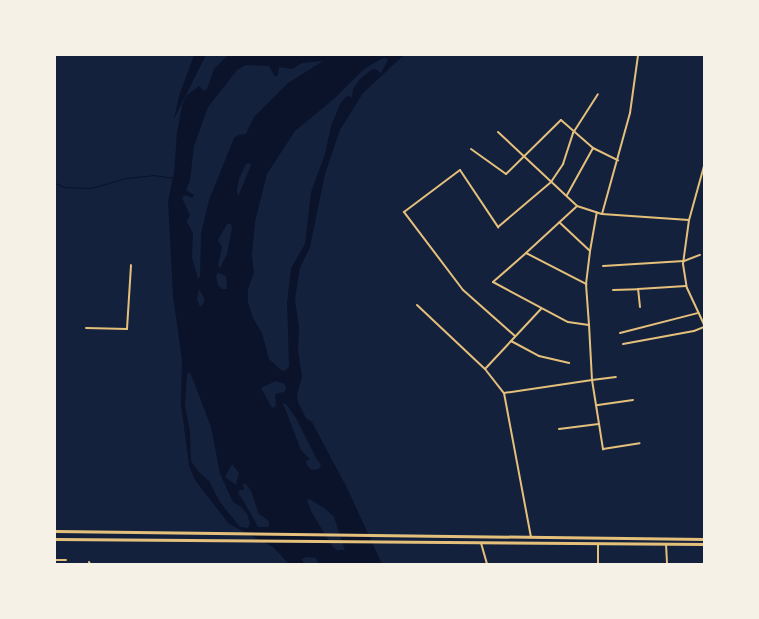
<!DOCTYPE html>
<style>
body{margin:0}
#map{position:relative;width:759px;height:619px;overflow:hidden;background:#14213d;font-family:"Exo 2",sans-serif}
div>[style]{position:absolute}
.water>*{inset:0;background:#0b132b}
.stream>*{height:1px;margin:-0.5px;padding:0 0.5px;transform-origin:0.5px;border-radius:0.5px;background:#0b132b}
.minor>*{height:2px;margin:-1px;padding:0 1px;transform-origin:1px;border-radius:1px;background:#e5c07b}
.trunk>*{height:3px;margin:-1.5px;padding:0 1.5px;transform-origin:1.5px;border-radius:1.5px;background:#e5c07b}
span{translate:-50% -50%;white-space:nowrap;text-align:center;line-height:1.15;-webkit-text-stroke:4.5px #f6f1e7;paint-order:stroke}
.frame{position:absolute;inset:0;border:56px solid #f6f1e7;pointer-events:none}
</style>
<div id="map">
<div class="water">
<div style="clip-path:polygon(194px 55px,206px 55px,174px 119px,179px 96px)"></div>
<div style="clip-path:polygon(evenodd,228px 55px,404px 55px,363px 93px,340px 130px,325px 174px,310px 247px,300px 268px,295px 299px,299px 328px,298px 350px,302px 377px,297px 395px,298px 402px,306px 418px,312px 422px,348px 490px,382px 564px,318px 564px,316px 558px,306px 557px,302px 559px,304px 564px,289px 564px,273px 547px,229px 524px,195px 480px,189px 466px,181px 404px,182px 360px,173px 296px,168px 201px,174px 173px,177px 132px,182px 106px,186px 96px,199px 86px,204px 91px,207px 89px,214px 69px,228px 55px,381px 59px,386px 58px,388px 60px,381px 73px,375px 69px,371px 70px,360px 79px,353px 89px,352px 97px,347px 96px,341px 102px,331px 126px,325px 154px,311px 192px,305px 244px,291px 268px,287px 303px,289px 366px,285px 371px,281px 370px,269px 359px,262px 333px,253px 318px,248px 302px,248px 289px,254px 273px,252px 255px,255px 222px,267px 174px,295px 131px,334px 99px,364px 69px,381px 59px,228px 55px,323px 61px,288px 83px,254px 117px,246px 134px,238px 135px,234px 138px,209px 200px,201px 234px,200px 276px,198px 279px,192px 257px,193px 233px,187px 222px,190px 215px,182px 198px,185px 195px,192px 198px,194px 195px,186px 190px,187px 187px,190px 181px,194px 146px,208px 107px,237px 70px,246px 65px,269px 66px,275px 77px,278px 75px,279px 67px,292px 69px,302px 63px,323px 61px,228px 55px,250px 163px,251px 165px,238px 197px,237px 190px,239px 179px,246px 164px,250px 163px,228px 55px,227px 224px,231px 224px,232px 228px,227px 254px,220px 268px,218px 266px,222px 247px,218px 240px,227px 224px,228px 55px,218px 273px,226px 276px,227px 289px,222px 289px,218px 285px,216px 276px,218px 273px,228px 55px,199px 289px,204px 298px,204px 303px,200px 307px,197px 299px,199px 289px,228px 55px,190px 372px,211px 427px,220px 474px,233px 502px,241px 507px,247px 514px,250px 523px,248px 528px,240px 527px,220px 502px,209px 481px,198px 471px,191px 461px,190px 432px,185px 405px,187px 374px,190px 372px,228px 55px,276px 381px,285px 384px,286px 389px,284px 392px,275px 394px,276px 406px,272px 408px,261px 388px,276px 381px,228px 55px,283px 403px,286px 404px,296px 418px,317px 460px,321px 464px,319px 469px,312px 470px,307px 465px,306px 461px,310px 459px,301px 450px,283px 403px,228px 55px,232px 464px,239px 473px,236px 485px,225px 477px,232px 464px,228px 55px,245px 483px,251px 491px,259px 514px,269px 521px,269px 527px,258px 527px,242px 498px,238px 494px,239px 490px,244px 490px,243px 484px,245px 483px,228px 55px,309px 499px,324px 508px,334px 517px,345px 550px,337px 550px,333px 547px,312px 513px,307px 501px,309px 499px)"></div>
</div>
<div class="stream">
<div style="left:55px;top:183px;width:10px;rotate:24deg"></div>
<div style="left:64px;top:187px;width:27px;rotate:2deg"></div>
<div style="left:91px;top:188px;width:36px;rotate:-16deg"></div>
<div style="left:126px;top:178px;width:27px;rotate:-6deg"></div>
<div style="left:153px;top:175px;width:21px;rotate:8deg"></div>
</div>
<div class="minor">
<div style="left:498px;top:132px;width:108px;rotate:43.1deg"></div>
<div style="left:577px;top:206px;width:26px;rotate:18deg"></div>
<div style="left:602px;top:214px;width:87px;rotate:3.9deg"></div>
<div style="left:471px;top:149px;width:43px;rotate:35.5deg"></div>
<div style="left:506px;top:174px;width:77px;rotate:-44.5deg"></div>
<div style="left:561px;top:120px;width:43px;rotate:41.2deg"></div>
<div style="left:593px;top:148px;width:28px;rotate:26deg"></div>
<div style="left:704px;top:166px;width:56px;rotate:105.5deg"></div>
<div style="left:689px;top:220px;width:44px;rotate:97.8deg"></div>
<div style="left:683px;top:264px;width:24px;rotate:81deg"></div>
<div style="left:687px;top:288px;width:40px;rotate:65deg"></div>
<div style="left:567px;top:195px;width:54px;rotate:-61deg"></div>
<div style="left:576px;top:207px;width:68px;rotate:137.4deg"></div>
<div style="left:526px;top:253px;width:68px;rotate:27.3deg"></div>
<div style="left:602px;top:214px;width:105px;rotate:-74.5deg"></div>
<div style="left:630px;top:113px;width:59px;rotate:-82.1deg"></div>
<div style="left:590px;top:251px;width:39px;rotate:-80deg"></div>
<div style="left:526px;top:253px;width:44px;rotate:138.7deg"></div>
<div style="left:493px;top:282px;width:85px;rotate:28.1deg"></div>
<div style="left:568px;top:322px;width:21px;rotate:8deg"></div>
<div style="left:589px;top:325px;width:41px;rotate:-94.2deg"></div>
<div style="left:586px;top:284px;width:33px;rotate:-83deg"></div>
<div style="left:590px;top:251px;width:42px;rotate:-136.9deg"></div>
<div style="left:603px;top:266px;width:81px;rotate:-3.5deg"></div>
<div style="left:684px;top:261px;width:17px;rotate:-21deg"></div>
<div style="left:613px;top:290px;width:25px;rotate:-2deg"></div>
<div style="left:417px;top:305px;width:93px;rotate:43.3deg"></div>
<div style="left:485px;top:369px;width:82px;rotate:-47deg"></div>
<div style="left:640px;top:307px;width:18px;rotate:-96deg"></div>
<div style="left:638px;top:289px;width:48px;rotate:-3.6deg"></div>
<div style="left:86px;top:328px;width:41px;rotate:1.4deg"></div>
<div style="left:127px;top:329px;width:64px;rotate:-86.4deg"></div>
<div style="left:620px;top:333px;width:81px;rotate:-14.4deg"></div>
<div style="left:515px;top:336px;width:69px;rotate:-138.5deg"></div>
<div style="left:463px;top:290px;width:98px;rotate:-127.1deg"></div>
<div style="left:404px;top:212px;width:70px;rotate:-36.9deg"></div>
<div style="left:460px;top:170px;width:69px;rotate:56.3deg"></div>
<div style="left:498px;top:227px;width:70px;rotate:-40.3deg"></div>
<div style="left:551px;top:182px;width:22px;rotate:-56deg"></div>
<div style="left:563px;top:164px;width:33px;rotate:-72deg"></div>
<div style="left:573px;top:133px;width:46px;rotate:-57.3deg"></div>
<div style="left:511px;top:341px;width:32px;rotate:28deg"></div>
<div style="left:539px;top:356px;width:31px;rotate:13deg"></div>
<div style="left:623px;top:344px;width:72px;rotate:-10.4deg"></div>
<div style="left:694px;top:331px;width:11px;rotate:-22deg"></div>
<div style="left:485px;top:369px;width:31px;rotate:52deg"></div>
<div style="left:504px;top:393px;width:147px;rotate:79.4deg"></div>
<div style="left:504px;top:393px;width:89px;rotate:-8.4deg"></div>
<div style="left:592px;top:380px;width:55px;rotate:-93.1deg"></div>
<div style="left:633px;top:400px;width:37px;rotate:172deg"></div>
<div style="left:596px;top:405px;width:45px;rotate:81deg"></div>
<div style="left:603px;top:449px;width:37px;rotate:-9deg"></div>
<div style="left:596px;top:405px;width:25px;rotate:-99deg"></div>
<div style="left:592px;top:380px;width:24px;rotate:-7deg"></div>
<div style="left:559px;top:429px;width:40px;rotate:-7.1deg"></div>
<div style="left:481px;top:543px;width:22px;rotate:74deg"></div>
<div style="left:598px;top:544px;width:20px;rotate:90deg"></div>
<div style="left:666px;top:544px;width:20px;rotate:87deg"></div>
<div style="left:55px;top:560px;width:11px"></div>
<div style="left:89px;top:562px;width:2px;rotate:63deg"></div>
</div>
<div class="trunk">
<div style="left:55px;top:531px;width:649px;rotate:0.71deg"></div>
<div style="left:55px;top:539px;width:649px;rotate:0.44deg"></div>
</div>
<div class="frame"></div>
</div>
